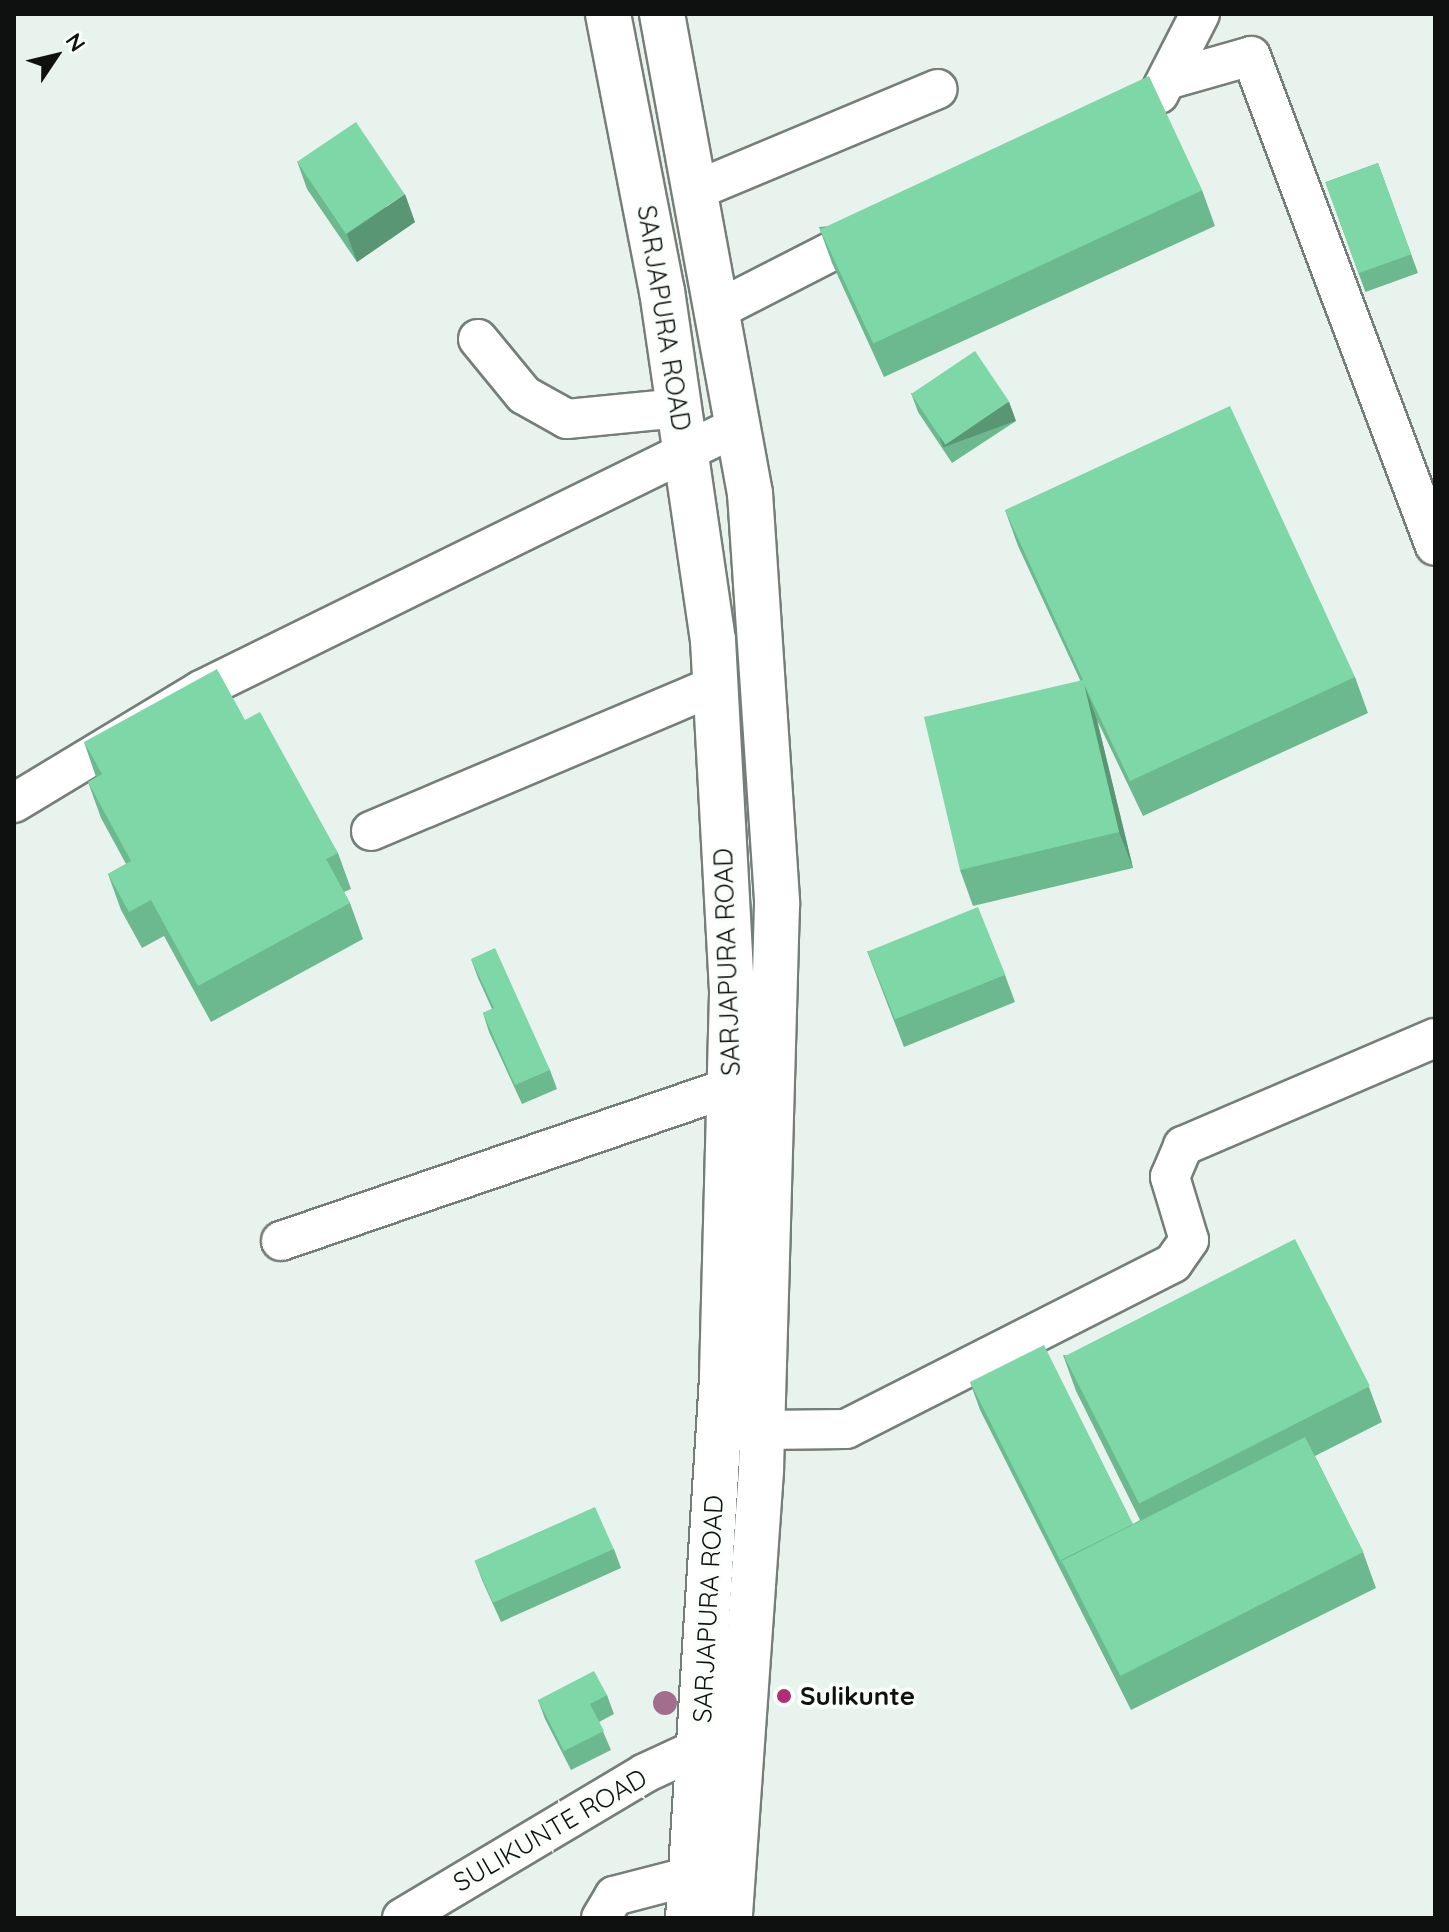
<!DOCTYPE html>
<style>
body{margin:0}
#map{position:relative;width:1449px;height:1932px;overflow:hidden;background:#e9f3ed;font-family:Quicksand,sans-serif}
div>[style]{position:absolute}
.roads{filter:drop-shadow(2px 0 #757e78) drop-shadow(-2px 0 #757e78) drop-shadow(0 2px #757e78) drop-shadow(0 -2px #757e78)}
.minor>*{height:38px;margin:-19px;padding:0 19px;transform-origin:19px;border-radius:19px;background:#fff}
.major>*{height:44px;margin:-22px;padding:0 22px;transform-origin:22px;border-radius:22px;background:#fff}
.trees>*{width:24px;height:24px;margin:-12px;border-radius:50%;background:#a36d8d}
.wall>*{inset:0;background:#6cb98f;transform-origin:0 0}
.shaded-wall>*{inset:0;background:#589674;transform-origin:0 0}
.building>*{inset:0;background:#7dd7a6;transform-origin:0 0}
.dots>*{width:22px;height:22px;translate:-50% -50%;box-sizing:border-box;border:4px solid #fbfffc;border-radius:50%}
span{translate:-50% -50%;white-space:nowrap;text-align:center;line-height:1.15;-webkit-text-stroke:8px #fbfffc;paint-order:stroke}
.street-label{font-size:26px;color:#0e110f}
.poi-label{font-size:26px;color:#0e110f;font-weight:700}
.left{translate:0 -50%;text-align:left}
.frame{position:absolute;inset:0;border:16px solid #0e110f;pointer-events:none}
.north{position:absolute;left:16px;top:16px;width:80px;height:80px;-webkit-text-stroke:6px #fbfffc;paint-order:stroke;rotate:55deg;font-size:22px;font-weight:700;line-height:32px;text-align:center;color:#0e110f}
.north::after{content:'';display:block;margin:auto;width:28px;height:36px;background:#0e110f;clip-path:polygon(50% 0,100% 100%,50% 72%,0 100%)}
</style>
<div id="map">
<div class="roads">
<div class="minor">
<div style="left:1167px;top:80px;width:87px;rotate:-15.9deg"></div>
<div style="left:1251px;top:56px;width:523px;rotate:69.42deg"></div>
<div style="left:1159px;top:94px;width:90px;rotate:-62.9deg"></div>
<div style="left:694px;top:191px;width:264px;rotate:-22.7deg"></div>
<div style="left:717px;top:310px;width:178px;rotate:-27.1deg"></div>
<div style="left:478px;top:339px;width:72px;rotate:50.6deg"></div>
<div style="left:524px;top:395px;width:49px;rotate:29.2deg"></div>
<div style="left:567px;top:419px;width:113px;rotate:-5.6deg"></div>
<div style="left:14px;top:803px;width:218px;rotate:-31.1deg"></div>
<div style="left:201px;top:690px;width:598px;rotate:-26.18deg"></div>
<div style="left:371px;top:831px;width:373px;rotate:-22.9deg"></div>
<div style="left:281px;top:1241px;width:475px;rotate:-18.9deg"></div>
<div style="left:762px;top:1430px;width:84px;rotate:-0.7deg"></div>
<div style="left:846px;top:1429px;width:367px;rotate:-26.9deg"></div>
<div style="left:1173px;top:1263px;width:28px;rotate:-55deg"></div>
<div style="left:1189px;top:1240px;width:66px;rotate:-106.8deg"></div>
<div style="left:1170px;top:1177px;width:34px;rotate:-67deg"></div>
<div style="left:1183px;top:1146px;width:274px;rotate:-23.2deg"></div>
<div style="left:402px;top:1918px;width:283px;rotate:-30.8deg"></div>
<div style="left:645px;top:1773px;width:86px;rotate:-24.8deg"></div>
<div style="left:601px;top:1918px;width:26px;rotate:-59deg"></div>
<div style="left:614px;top:1896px;width:80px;rotate:-14.6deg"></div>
</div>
<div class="major">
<div style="left:608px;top:14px;width:282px;rotate:79deg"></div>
<div style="left:662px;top:291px;width:353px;rotate:81.7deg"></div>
<div style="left:713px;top:640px;width:355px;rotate:86.9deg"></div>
<div style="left:732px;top:994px;width:384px;rotate:91.5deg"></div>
<div style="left:722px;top:1378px;width:541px;rotate:93.6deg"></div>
<div style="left:662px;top:14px;width:487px;rotate:79.6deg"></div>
<div style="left:750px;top:493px;width:412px;rotate:86.2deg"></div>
<div style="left:777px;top:904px;width:567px;rotate:91.62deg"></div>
<div style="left:761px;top:1471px;width:448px;rotate:94deg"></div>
</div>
</div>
<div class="trees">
<div style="left:665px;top:1703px"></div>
</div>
<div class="wall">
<div style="clip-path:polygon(297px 161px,415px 222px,357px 262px,307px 189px)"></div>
<div style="left:1378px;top:163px;width:117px;height:56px;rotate:70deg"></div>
<div style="clip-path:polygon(1202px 190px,1215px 226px,884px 377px,832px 263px,819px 227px)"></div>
<div style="clip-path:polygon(911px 393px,1009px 402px,1016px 421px,952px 463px,918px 412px)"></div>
<div style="clip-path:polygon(1005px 510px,1355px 677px,1368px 713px,1143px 816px,1097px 720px,1133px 868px,973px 906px,960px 870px,1080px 680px,1018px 546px)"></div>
<div style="clip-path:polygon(245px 720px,338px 853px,351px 889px,344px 892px,350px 903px,363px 939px,211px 1022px,164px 936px,142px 948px,121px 910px,108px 874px,126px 864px,101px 818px,88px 782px,96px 777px,84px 742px)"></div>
<div style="clip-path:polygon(867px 951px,1005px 975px,1015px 1002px,904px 1047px)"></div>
<div style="clip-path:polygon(471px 959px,550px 1070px,557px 1089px,522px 1104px,489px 1032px,483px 1013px,492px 1009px,478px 978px)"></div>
<div style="clip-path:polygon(1063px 1355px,1369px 1387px,1382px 1422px,1315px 1456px,1363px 1552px,1376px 1588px,1131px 1710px,980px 1410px,970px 1382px,1133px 1524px,1140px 1520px,1076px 1391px)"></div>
<div style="clip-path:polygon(614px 1549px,621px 1568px,501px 1622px,482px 1580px,475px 1561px)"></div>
<div style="clip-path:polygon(607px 1695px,614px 1714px,599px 1722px,611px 1750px,571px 1770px,545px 1719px,538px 1700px)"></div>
</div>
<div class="shaded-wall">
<div style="clip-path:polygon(405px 194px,415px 222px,357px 262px,347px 234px)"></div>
<div style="left:1009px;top:402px;width:20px;height:77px;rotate:70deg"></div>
<div style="clip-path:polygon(1084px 684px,1097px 720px,1133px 868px,1119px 832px)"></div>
</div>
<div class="building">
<div style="left:1149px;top:76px;width:126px;height:363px;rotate:65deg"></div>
<div style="left:356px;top:122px;width:87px;height:71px;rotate:56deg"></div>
<div style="left:1378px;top:163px;width:97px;height:56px;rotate:70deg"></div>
<div style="left:975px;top:351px;width:61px;height:77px;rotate:56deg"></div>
<div style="clip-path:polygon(1230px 406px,1355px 677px,1130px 781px,1084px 684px,1119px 832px,960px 870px,924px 717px,1083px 680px,1005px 510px)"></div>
<div style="clip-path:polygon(217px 669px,245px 720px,260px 712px,338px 853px,326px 859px,350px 903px,198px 986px,151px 900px,129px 912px,108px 874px,131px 861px,88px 782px,102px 774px,84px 742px)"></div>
<div style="left:978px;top:907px;width:73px;height:119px;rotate:68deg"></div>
<div style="clip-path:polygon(495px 948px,550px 1070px,515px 1085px,483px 1013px,494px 1008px,471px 959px)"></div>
<div style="left:1295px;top:1239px;width:165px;height:259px;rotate:63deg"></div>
<div style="clip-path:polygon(1044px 1345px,1133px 1524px,1061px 1560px,1064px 1568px,970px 1382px)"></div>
<div style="left:1305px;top:1437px;width:129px;height:273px;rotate:63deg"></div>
<div style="left:595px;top:1507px;width:46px;height:132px;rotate:66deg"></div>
<div style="clip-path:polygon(594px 1671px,607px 1695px,590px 1704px,604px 1731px,564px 1751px,538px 1700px)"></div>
</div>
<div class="dots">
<div style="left:784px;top:1696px;background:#b22d73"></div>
</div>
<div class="street-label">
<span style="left:664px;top:318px;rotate:81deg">SARJAPURA ROAD</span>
<span style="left:727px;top:962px;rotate:-92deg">SARJAPURA ROAD</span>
<span style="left:708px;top:1609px;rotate:-87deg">SARJAPURA ROAD</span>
<span style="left:550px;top:1830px;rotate:-30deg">SULIKUNTE ROAD</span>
</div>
<div class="poi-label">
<span class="left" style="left:800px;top:1696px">Sulikunte</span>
</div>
<div class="frame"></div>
<div class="north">N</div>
</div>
